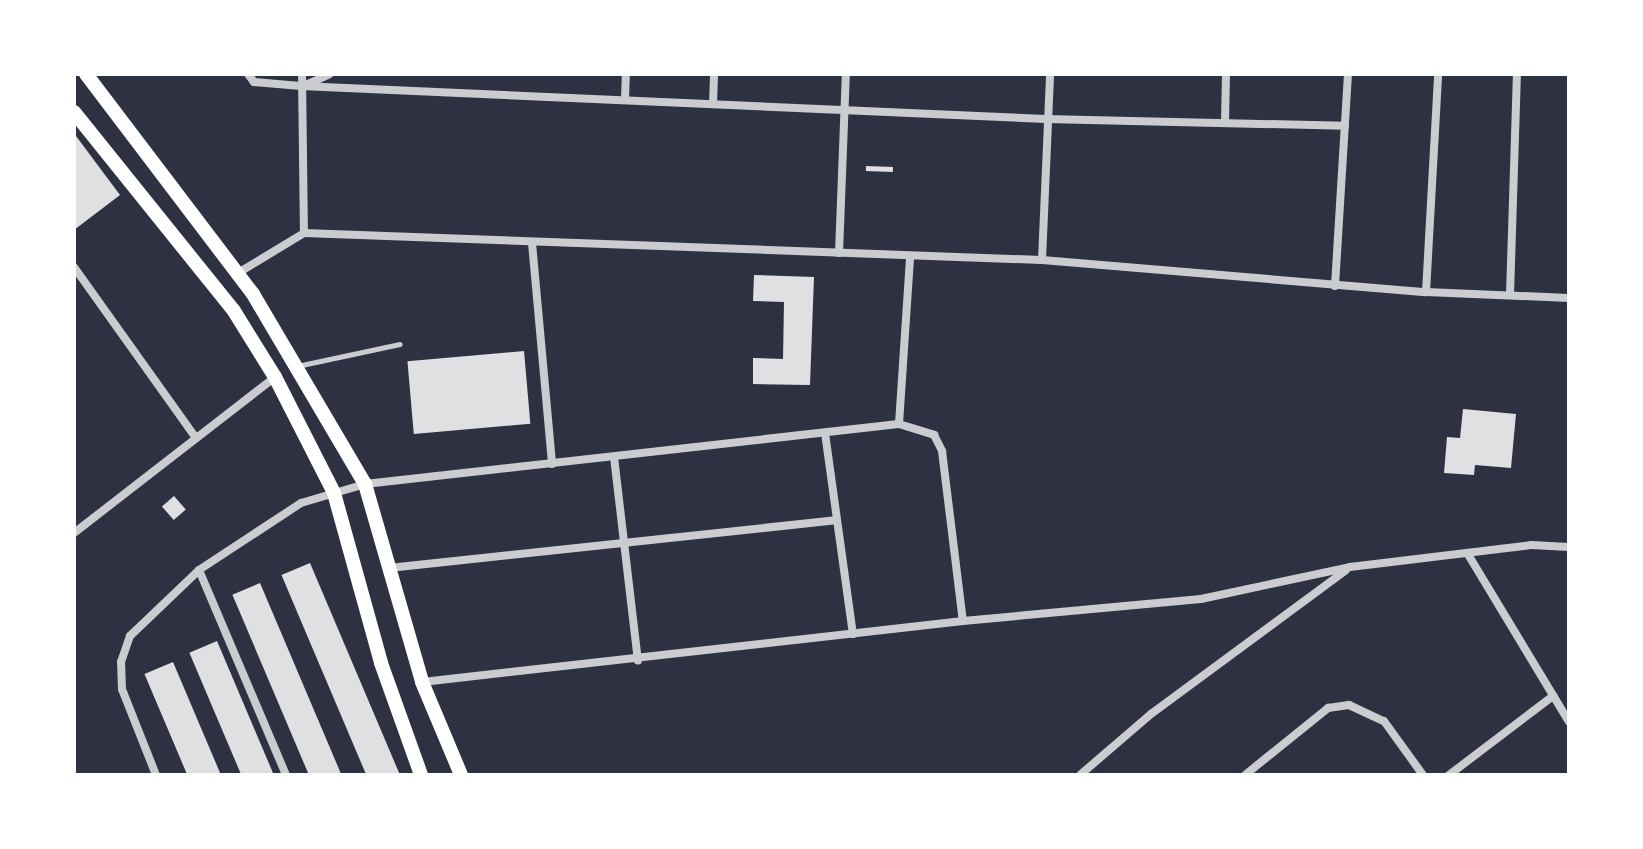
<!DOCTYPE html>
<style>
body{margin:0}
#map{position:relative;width:1643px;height:849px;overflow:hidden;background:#2d3142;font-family:Signika,sans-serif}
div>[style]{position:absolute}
.building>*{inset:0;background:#e0e0e3;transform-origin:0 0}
.service>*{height:5px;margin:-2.5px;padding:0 2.5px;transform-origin:2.5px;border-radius:2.5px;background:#caccd0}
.minor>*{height:8px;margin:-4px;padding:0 4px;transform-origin:4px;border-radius:4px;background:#caccd0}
.secondary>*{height:14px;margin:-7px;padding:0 7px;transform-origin:7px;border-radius:7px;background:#fff}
span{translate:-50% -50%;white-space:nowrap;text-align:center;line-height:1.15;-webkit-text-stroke:7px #fff;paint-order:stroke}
.frame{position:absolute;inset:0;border:76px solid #fff;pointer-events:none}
</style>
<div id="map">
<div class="building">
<div style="clip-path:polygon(76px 136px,120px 195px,74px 230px,74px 138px)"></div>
<div style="left:866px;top:166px;width:27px;height:5px;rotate:2deg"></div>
<div style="clip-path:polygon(754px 275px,814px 277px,810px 385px,753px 384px,753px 358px,783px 359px,784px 302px,753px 301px)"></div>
<div style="left:524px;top:351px;width:73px;height:117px;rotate:85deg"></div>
<div style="clip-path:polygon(1463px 409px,1516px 414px,1511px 468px,1475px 465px,1474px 475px,1444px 473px,1447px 437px,1460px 438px)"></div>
<div style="left:174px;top:496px;width:18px;height:16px;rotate:49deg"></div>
<div style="left:310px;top:563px;width:230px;height:31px;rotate:67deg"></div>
<div style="left:260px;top:583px;width:209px;height:30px;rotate:67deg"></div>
<div style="left:217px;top:641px;width:146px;height:30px;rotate:67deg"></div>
<div style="left:173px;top:662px;width:123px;height:31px;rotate:67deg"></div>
</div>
<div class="service">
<div style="left:297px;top:366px;width:105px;rotate:-12.1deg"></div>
</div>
<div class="minor">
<div style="left:248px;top:74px;width:10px;rotate:53deg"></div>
<div style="left:254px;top:82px;width:47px;rotate:4.9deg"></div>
<div style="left:301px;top:86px;width:745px;rotate:2.54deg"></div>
<div style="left:1045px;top:119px;width:300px;rotate:1.3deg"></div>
<div style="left:302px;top:74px;width:159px;rotate:89.3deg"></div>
<div style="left:306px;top:85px;width:26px;rotate:-25deg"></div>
<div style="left:625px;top:99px;width:25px;rotate:-88deg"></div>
<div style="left:713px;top:104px;width:30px;rotate:-88deg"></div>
<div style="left:1225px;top:122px;width:48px;rotate:-88.8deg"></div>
<div style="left:532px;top:243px;width:222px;rotate:84.8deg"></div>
<div style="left:839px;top:253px;width:179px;rotate:-87.8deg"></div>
<div style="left:1042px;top:260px;width:186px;rotate:-87.5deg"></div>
<div style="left:74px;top:267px;width:210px;rotate:54.5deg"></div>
<div style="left:238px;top:273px;width:77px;rotate:-31.2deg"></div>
<div style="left:304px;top:233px;width:738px;rotate:2.1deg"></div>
<div style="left:1042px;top:260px;width:385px;rotate:4.8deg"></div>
<div style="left:1426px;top:292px;width:143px;rotate:2.4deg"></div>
<div style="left:1335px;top:286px;width:212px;rotate:-86.5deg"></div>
<div style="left:1426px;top:292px;width:218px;rotate:-86.8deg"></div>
<div style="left:1510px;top:295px;width:221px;rotate:-88.2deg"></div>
<div style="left:899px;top:424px;width:167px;rotate:-86.2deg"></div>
<div style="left:825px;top:433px;width:203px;rotate:82.1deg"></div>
<div style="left:614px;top:457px;width:205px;rotate:83.3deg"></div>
<div style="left:74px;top:533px;width:254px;rotate:-37.8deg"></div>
<div style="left:1469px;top:556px;width:194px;rotate:58.9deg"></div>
<div style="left:389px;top:568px;width:449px;rotate:-6.1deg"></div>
<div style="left:199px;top:570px;width:223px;rotate:67deg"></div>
<div style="left:963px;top:621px;width:239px;rotate:-5.3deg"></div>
<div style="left:1201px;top:599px;width:152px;rotate:-12.1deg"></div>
<div style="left:1350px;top:567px;width:182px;rotate:-6.9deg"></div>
<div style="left:1531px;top:545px;width:38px;rotate:3deg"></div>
<div style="left:156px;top:775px;width:92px;rotate:-111.6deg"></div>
<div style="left:122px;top:689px;width:27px;rotate:-92deg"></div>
<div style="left:121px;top:662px;width:28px;rotate:-71deg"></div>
<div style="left:130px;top:636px;width:95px;rotate:-43.7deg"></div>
<div style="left:199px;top:570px;width:122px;rotate:-33.3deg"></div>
<div style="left:301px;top:503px;width:67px;rotate:-16.5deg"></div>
<div style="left:365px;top:484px;width:537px;rotate:-6.41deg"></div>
<div style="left:899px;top:424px;width:37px;rotate:17deg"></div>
<div style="left:934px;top:435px;width:18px;rotate:63deg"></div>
<div style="left:942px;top:451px;width:171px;rotate:83deg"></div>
<div style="left:963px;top:621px;width:544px;rotate:173.57deg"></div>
<div style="left:1080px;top:775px;width:94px;rotate:-40.7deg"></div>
<div style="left:1151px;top:714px;width:242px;rotate:-36.4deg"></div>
<div style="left:1245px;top:775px;width:107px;rotate:-38.9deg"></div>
<div style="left:1328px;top:708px;width:21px;rotate:-8deg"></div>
<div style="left:1349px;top:705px;width:38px;rotate:25deg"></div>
<div style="left:1384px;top:721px;width:67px;rotate:54.2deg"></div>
<div style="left:1449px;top:775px;width:131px;rotate:-37.2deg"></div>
</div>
<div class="secondary">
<div style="left:86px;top:74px;width:276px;rotate:52.8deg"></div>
<div style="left:253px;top:294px;width:221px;rotate:59.5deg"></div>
<div style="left:365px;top:484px;width:206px;rotate:73.9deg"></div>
<div style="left:422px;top:682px;width:101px;rotate:67.2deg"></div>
<div style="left:74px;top:112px;width:255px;rotate:51.2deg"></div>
<div style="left:234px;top:311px;width:78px;rotate:58.2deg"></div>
<div style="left:275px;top:377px;width:130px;rotate:63deg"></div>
<div style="left:334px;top:493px;width:176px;rotate:74.5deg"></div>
<div style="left:381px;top:663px;width:119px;rotate:70.3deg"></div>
</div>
<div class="frame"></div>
</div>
